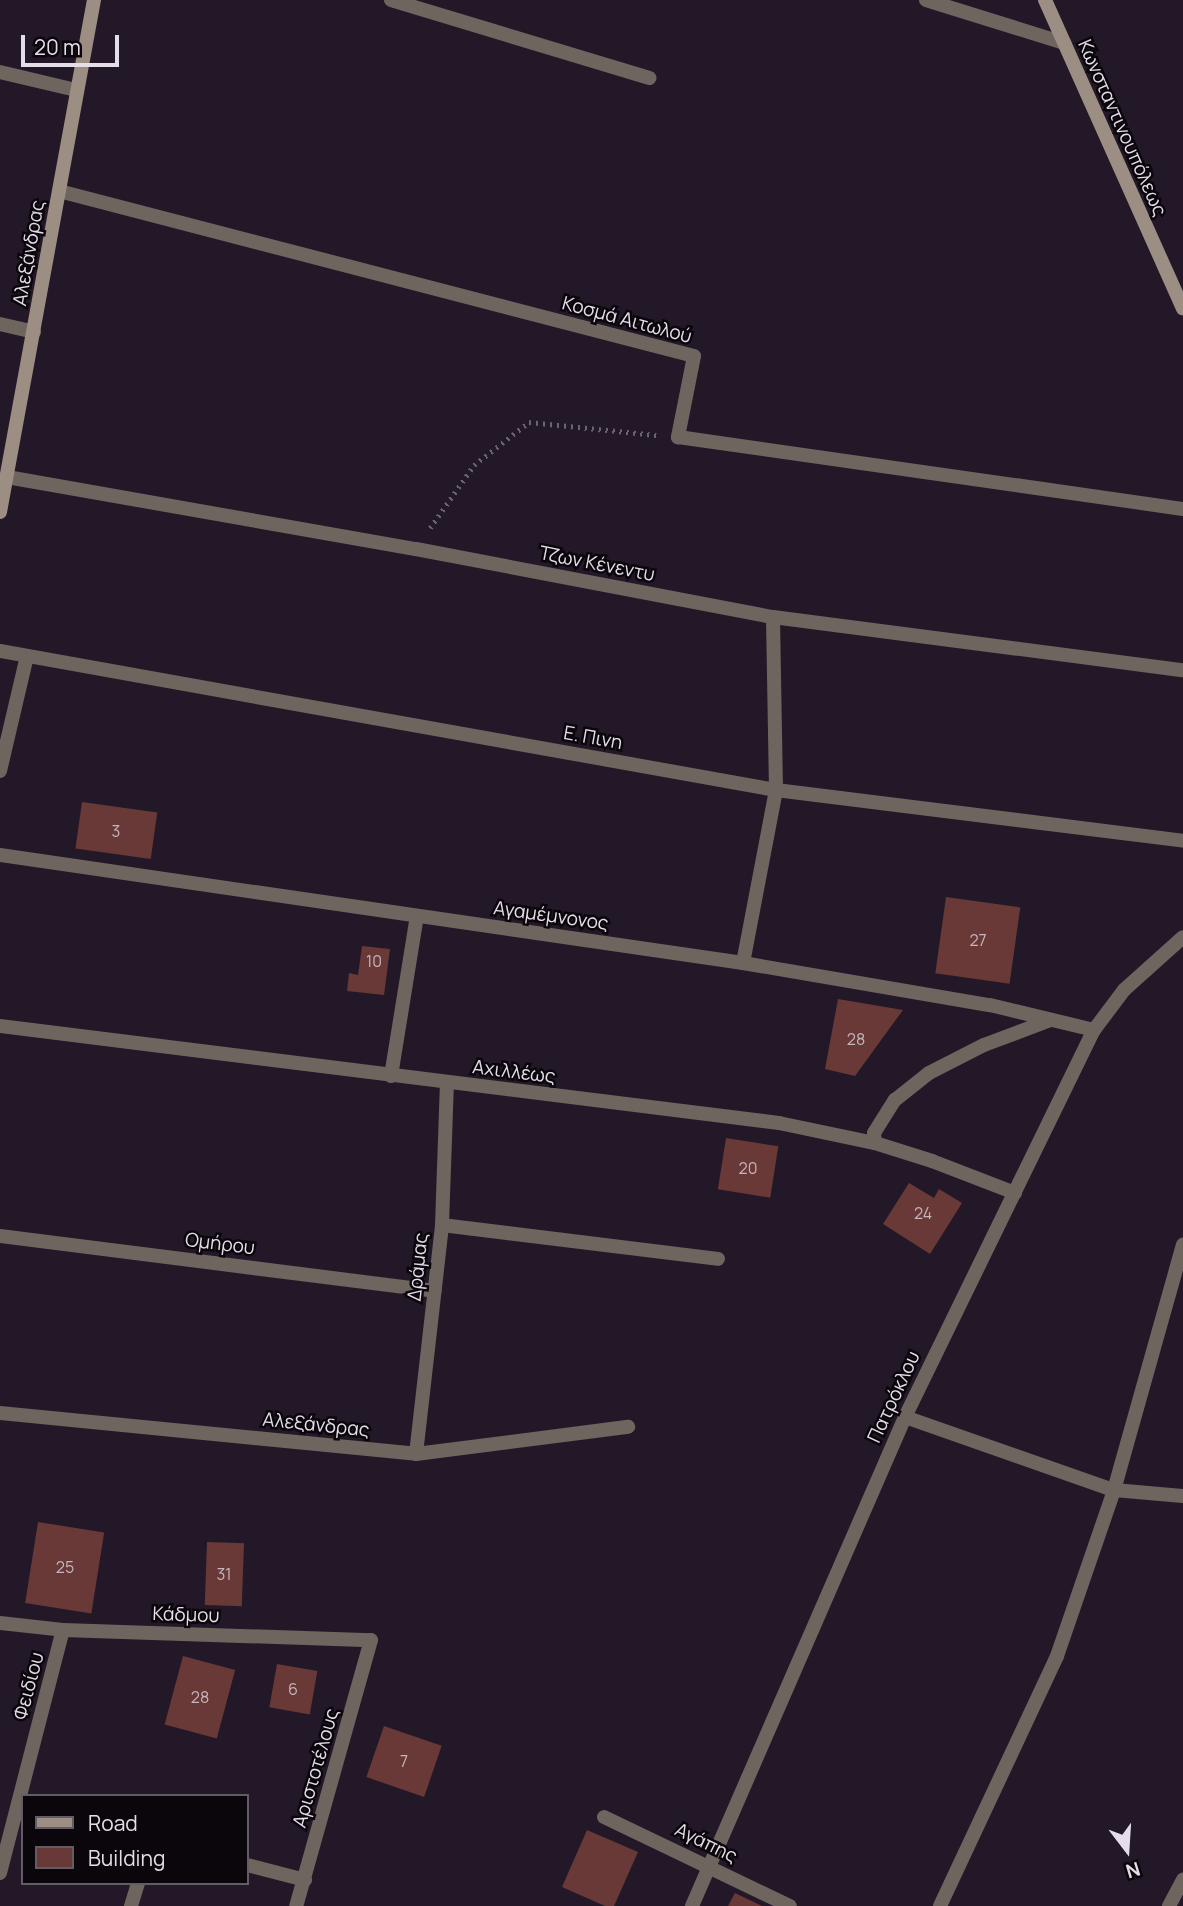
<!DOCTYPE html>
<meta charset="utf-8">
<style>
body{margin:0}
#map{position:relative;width:1183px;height:1906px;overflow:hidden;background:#231828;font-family:Manrope,sans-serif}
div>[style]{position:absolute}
.building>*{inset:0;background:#683937;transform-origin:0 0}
.path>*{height:4.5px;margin-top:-2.25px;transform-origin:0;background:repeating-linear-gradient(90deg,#6c6371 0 2px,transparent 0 7px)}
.lane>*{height:14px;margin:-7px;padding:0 7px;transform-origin:7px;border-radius:7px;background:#6e655f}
.street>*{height:14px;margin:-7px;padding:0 7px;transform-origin:7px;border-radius:7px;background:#6e655f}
.secondary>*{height:14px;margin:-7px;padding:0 7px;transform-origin:7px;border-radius:7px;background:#9d8e84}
span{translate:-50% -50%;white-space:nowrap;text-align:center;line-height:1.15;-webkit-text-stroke:5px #0a060c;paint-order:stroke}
.number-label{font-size:16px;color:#c6b5bc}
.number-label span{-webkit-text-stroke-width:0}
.street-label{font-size:19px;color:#e5dee9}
.legend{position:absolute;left:21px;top:1794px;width:228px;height:91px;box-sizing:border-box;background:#0a060c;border:2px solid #625c64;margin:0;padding:9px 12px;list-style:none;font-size:21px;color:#e5dee9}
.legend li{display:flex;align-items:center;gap:14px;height:35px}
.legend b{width:35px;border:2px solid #625c64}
.north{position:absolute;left:1092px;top:1815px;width:70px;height:70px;-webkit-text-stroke:5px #0a060c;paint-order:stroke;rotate:163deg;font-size:19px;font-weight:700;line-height:28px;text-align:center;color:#e5dee9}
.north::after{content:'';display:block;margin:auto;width:24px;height:32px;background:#e5dee9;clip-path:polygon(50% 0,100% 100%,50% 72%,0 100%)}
.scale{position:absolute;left:21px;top:35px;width:98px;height:32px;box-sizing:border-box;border:4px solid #e5dee9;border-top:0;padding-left:9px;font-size:21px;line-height:24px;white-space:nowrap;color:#e5dee9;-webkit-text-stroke:5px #0a060c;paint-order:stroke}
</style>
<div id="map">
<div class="building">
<div style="left:82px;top:802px;width:76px;height:47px;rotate:8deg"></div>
<div style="left:946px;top:897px;width:75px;height:77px;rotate:8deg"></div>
<div style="clip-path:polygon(362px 946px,390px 949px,384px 995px,347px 991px,349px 973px,358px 975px)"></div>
<div style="clip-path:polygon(838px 999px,903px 1010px,855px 1076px,825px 1069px)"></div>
<div style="left:726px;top:1138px;width:53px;height:52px;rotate:9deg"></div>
<div style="clip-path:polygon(909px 1183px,934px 1198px,939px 1189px,962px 1203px,930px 1254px,883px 1224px)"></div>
<div style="left:38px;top:1522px;width:67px;height:82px;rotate:9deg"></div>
<div style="left:207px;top:1542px;width:37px;height:63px;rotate:2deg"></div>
<div style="left:183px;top:1656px;width:54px;height:71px;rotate:15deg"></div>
<div style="left:277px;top:1664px;width:41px;height:44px;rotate:10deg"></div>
<div style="left:384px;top:1726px;width:61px;height:54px;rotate:19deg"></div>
<div style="clip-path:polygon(587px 1830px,638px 1852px,614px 1906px,605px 1906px,562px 1887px)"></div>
<div style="clip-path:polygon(735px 1893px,762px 1906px,728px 1906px)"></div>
</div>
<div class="path">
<div style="left:430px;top:528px;width:77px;rotate:-55.1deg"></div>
<div style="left:474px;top:465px;width:70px;rotate:-38deg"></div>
<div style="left:529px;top:422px;width:128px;rotate:5.8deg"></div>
</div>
<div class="lane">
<div style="left:247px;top:1865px;width:60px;rotate:14.5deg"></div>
<div style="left:131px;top:1906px;width:24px;rotate:-73deg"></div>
</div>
<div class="street">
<div style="left:391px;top:0;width:270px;rotate:16.8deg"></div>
<div style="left:926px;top:0;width:145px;rotate:17.3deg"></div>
<div style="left:0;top:72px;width:78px;rotate:13.3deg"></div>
<div style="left:59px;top:191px;width:656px;rotate:14.57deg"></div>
<div style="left:694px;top:356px;width:83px;rotate:101.2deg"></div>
<div style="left:678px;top:437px;width:510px;rotate:8.11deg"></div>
<div style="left:0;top:324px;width:35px;rotate:13deg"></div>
<div style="left:7px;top:477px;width:415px;rotate:10deg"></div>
<div style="left:416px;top:549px;width:363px;rotate:10.8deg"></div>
<div style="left:773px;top:617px;width:413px;rotate:7.4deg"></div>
<div style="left:0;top:651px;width:788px;rotate:10.16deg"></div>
<div style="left:776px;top:790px;width:410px;rotate:7.1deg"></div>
<div style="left:0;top:771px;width:118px;rotate:-76.8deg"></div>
<div style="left:0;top:855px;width:751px;rotate:8.27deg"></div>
<div style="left:743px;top:963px;width:251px;rotate:9.7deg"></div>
<div style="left:990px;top:1005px;width:107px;rotate:13.5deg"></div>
<div style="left:743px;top:963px;width:176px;rotate:-79.2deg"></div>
<div style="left:776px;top:790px;width:173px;rotate:-91deg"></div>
<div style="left:0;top:1026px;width:785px;rotate:7.1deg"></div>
<div style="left:779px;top:1123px;width:98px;rotate:11.8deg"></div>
<div style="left:875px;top:1143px;width:60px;rotate:17.5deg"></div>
<div style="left:932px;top:1161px;width:89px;rotate:21.1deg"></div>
<div style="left:391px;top:1076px;width:162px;rotate:-80.8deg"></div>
<div style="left:875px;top:1143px;width:10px;rotate:-96deg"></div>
<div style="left:874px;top:1133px;width:39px;rotate:-58deg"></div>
<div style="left:895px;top:1100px;width:43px;rotate:-38.5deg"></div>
<div style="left:929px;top:1073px;width:62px;rotate:-27deg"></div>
<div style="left:984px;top:1045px;width:71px;rotate:-20.7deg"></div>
<div style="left:442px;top:1225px;width:278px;rotate:7deg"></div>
<div style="left:0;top:1236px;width:438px;rotate:7.2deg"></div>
<div style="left:0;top:1413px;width:418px;rotate:5.6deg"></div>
<div style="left:416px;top:1454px;width:214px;rotate:-7.3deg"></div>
<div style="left:905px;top:1417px;width:221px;rotate:19.3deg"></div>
<div style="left:1114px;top:1490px;width:69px;rotate:5deg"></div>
<div style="left:416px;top:1454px;width:230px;rotate:-83.5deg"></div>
<div style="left:442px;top:1225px;width:142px;rotate:-88deg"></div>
<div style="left:0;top:1623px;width:63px;rotate:6.3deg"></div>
<div style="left:63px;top:1630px;width:308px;rotate:1.9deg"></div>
<div style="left:371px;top:1640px;width:276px;rotate:105.7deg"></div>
<div style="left:604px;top:1817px;width:206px;rotate:25.6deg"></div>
<div style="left:0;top:1873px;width:251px;rotate:-75.5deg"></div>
<div style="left:692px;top:1906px;width:533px;rotate:-66.46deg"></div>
<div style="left:905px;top:1417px;width:431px;rotate:-64deg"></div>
<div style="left:1094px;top:1030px;width:50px;rotate:-53.1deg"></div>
<div style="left:1124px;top:990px;width:79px;rotate:-41.9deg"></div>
<div style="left:940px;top:1906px;width:276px;rotate:-64.9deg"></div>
<div style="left:1057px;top:1656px;width:176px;rotate:-71deg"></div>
<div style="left:1114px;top:1490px;width:255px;rotate:-74.3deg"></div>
<div style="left:1169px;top:1906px;width:30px;rotate:-62deg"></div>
</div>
<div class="secondary">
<div style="left:1045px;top:0;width:338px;rotate:65.9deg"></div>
<div style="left:0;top:512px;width:521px;rotate:-79.6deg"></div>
</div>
<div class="number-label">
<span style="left:116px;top:831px">3</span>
<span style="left:978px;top:940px">27</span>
<span style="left:374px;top:961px">10</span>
<span style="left:856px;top:1039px">28</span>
<span style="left:748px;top:1168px">20</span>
<span style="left:923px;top:1213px">24</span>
<span style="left:65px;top:1567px">25</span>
<span style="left:224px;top:1574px">31</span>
<span style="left:293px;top:1689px">6</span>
<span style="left:200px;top:1697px">28</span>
<span style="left:404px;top:1761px">7</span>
</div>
<div class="street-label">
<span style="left:1122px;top:128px;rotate:66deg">Κωνσταντινουπόλεως</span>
<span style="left:29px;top:253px;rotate:-80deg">Αλεξάνδρας</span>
<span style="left:627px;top:320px;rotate:15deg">Κοσμά Αιτωλού</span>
<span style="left:597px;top:564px;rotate:11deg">Τζων Κένεντυ</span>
<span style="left:593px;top:738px;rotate:10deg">Ε. Πινη</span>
<span style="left:551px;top:916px;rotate:8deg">Αγαμέμνονος</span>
<span style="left:514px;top:1072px;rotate:7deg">Αχιλλέως</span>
<span style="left:220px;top:1244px;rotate:7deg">Ομήρου</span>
<span style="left:418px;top:1267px;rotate:-84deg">Δράμας</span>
<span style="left:894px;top:1397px;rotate:-65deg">Πατρόκλου</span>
<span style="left:316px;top:1425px;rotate:6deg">Αλεξάνδρας</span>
<span style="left:186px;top:1615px;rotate:2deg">Κάδμου</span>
<span style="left:29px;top:1686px;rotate:-75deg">Φειδίου</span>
<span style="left:316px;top:1768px;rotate:-74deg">Αριστοτέλους</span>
<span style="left:706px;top:1843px;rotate:26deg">Αγάπης</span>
</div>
<ul class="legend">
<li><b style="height:9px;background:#9d8e84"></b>Road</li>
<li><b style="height:19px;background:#683937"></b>Building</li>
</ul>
<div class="north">N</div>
<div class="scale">20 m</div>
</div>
